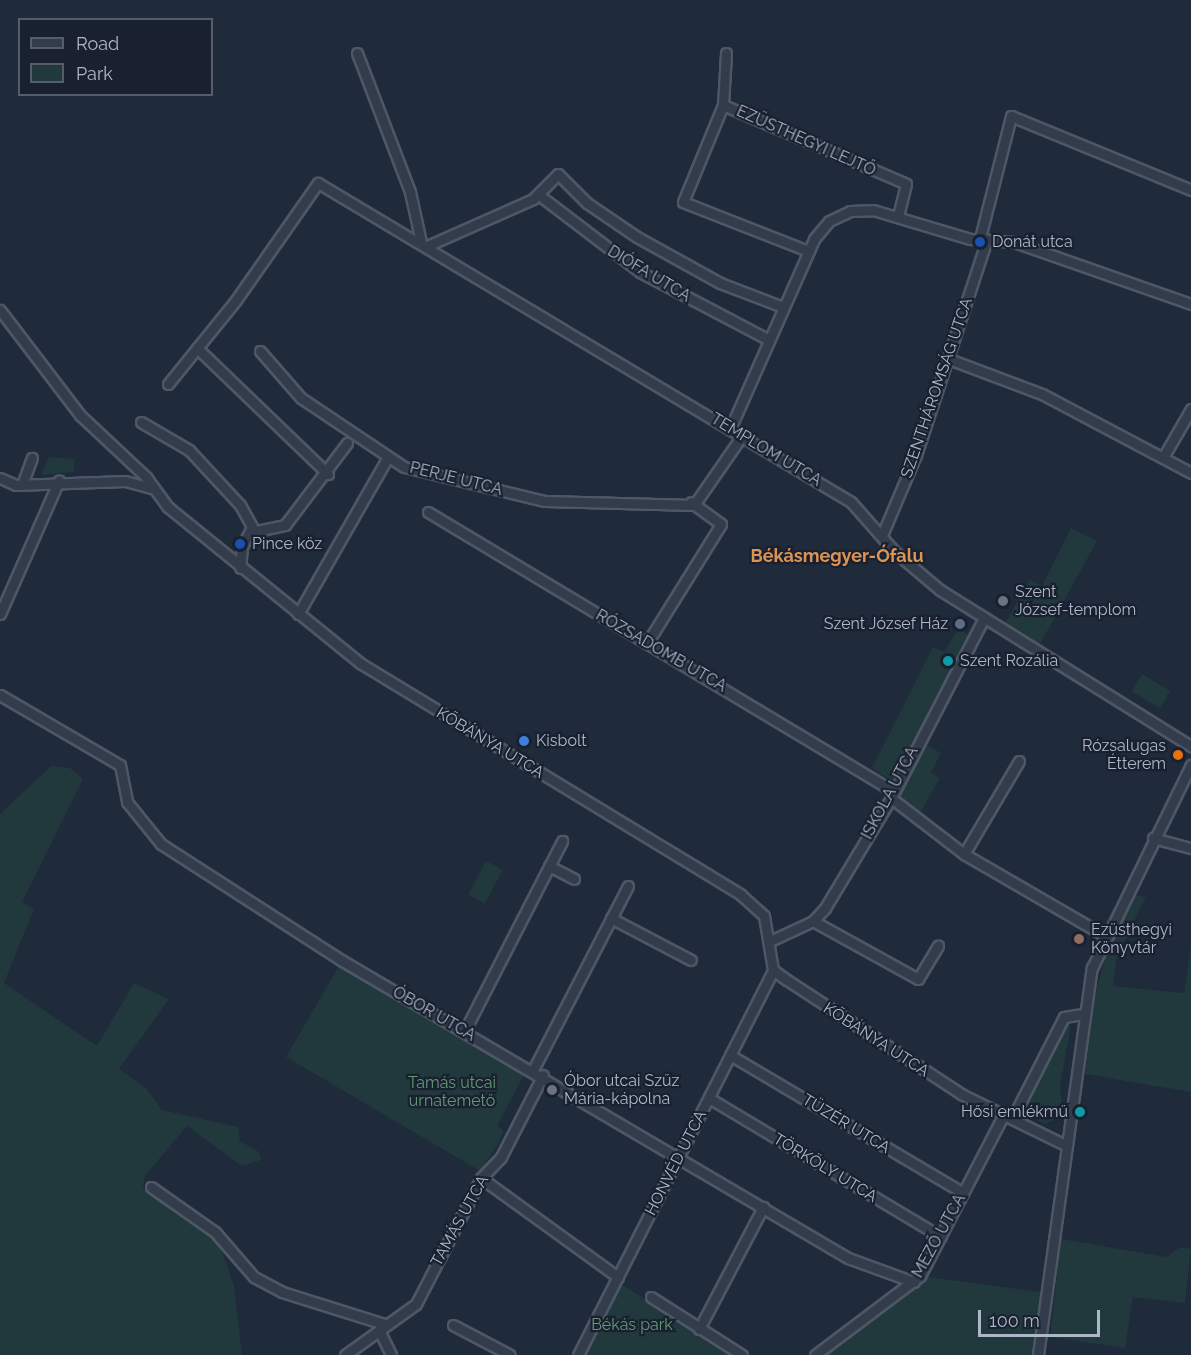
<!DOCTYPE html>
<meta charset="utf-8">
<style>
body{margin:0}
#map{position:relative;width:1191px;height:1355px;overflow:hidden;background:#1f2a3b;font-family:Raleway,sans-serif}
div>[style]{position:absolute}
.green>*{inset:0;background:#21383c;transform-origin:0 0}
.roads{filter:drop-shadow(2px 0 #4e5766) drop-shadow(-2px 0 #4e5766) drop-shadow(0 2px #4e5766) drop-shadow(0 -2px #4e5766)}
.minor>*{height:9px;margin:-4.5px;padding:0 4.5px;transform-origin:4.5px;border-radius:4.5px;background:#333c4b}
.dots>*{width:16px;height:16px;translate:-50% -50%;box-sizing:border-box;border:3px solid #192130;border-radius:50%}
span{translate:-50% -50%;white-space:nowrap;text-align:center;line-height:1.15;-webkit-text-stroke:4.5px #192130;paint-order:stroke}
.street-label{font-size:16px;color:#aeb7c7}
.poi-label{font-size:16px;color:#aeb7c7}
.left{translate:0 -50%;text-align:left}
.right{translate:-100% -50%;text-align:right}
.park-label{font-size:16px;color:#639a72}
.neighbourhood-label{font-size:18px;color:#dc9454;font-weight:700}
.legend{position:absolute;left:18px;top:18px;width:195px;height:78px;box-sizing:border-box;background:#192130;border:2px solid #555d6c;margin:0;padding:8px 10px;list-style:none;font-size:18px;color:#aeb7c7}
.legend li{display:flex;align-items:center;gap:12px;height:30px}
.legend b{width:30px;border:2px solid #555d6c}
.scale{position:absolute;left:978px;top:1310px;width:122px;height:27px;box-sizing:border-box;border:3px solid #aeb7c7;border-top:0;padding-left:8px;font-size:18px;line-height:21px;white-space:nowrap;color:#aeb7c7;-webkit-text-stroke:4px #192130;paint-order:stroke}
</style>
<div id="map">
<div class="green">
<div style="clip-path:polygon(49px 457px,75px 459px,74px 472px,41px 475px)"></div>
<div style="clip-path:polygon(1071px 528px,1097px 541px,1040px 644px,1005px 623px,1030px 580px,1042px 586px)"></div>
<div style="clip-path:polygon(958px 629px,968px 634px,893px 782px,872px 768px,933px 647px,944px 652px)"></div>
<div style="left:1142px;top:674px;width:33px;height:20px;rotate:31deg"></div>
<div style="clip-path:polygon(923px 743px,941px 753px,931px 773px,940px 778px,920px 813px,897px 795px)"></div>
<div style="clip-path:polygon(51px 766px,70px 768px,83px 779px,22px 902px,34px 909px,4px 983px,97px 1046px,134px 983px,169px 999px,119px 1069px,146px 1088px,162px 1110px,238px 1127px,240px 1141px,259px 1152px,261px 1160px,242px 1166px,187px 1126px,145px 1176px,143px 1188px,214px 1237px,221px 1248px,234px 1286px,242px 1355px,0 1355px,0 814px)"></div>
<div style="left:486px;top:861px;width:19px;height:38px;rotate:28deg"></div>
<div style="clip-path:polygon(1135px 895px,1146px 897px,1117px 955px,1113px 986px,1184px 993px,1191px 946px,1191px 1092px,1085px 1074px,1094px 1000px,1111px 935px)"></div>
<div style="clip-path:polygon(339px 966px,526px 1071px,497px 1126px,504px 1130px,498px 1144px,480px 1171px,286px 1057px)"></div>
<div style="clip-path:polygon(1064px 1023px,1071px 1026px,1060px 1086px,1063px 1116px,1045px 1124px,1029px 1116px,1025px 1100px)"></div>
<div style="clip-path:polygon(1061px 1239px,1167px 1257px,1180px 1247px,1191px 1249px,1185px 1303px,1133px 1297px,1125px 1348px,1050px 1337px)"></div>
<div style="clip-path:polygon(920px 1276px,1041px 1292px,1045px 1301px,1037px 1355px,815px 1355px)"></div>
<div style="clip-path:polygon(621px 1284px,734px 1355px,583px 1355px)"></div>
</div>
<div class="roads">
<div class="minor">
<div style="left:357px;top:53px;width:149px;rotate:69.1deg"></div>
<div style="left:410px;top:192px;width:51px;rotate:77.6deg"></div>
<div style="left:726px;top:53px;width:52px;rotate:93.3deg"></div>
<div style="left:723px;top:105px;width:199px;rotate:23.3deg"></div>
<div style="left:906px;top:184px;width:33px;rotate:104deg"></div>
<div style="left:723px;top:105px;width:105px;rotate:112.4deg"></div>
<div style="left:683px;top:202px;width:134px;rotate:21.4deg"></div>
<div style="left:539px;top:195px;width:127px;rotate:37.3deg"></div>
<div style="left:640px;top:272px;width:146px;rotate:27.8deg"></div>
<div style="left:980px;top:238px;width:126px;rotate:-75.7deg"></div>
<div style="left:1011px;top:116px;width:195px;rotate:22.3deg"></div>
<div style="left:427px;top:246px;width:116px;rotate:-23.9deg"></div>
<div style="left:533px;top:199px;width:35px;rotate:-45deg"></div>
<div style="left:558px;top:174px;width:41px;rotate:45deg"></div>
<div style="left:587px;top:203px;width:60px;rotate:34.2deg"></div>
<div style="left:637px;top:237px;width:95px;rotate:29deg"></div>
<div style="left:720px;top:283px;width:67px;rotate:20.9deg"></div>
<div style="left:0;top:310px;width:132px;rotate:52.7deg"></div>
<div style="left:80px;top:415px;width:91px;rotate:43.2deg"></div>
<div style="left:146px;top:477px;width:37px;rotate:54deg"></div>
<div style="left:168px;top:507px;width:247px;rotate:39.1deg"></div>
<div style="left:360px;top:663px;width:446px;rotate:31.3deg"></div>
<div style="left:741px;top:895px;width:31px;rotate:42deg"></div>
<div style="left:764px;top:916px;width:55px;rotate:80.5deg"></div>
<div style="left:773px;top:970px;width:17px;rotate:36deg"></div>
<div style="left:787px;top:980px;width:208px;rotate:33.2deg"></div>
<div style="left:961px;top:1094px;width:116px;rotate:26.1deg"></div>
<div style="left:197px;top:348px;width:182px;rotate:43.9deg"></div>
<div style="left:260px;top:351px;width:62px;rotate:48.9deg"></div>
<div style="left:301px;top:398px;width:124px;rotate:33.8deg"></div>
<div style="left:404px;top:467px;width:145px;rotate:13.6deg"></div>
<div style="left:545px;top:501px;width:149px;rotate:1.5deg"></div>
<div style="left:694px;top:505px;width:83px;rotate:-55.3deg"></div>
<div style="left:949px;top:359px;width:99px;rotate:20.6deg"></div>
<div style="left:1042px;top:394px;width:169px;rotate:27.9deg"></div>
<div style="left:168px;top:384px;width:108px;rotate:-51deg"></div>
<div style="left:236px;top:300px;width:143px;rotate:-55deg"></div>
<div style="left:318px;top:183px;width:621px;rotate:30.9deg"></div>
<div style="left:851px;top:502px;width:65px;rotate:48.7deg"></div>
<div style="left:894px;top:551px;width:60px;rotate:40.3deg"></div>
<div style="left:940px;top:590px;width:296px;rotate:31.9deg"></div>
<div style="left:141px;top:422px;width:56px;rotate:30.3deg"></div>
<div style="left:189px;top:450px;width:75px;rotate:47.2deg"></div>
<div style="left:240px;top:505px;width:25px;rotate:61deg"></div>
<div style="left:252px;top:527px;width:22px;rotate:117deg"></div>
<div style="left:242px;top:547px;width:21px;rotate:95deg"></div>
<div style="left:730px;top:429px;width:208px;rotate:-66.1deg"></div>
<div style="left:814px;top:239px;width:23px;rotate:-50deg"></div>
<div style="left:829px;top:221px;width:23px;rotate:-25deg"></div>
<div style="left:850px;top:211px;width:23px;rotate:-2deg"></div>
<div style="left:873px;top:210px;width:101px;rotate:16.6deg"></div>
<div style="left:970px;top:239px;width:44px;rotate:3.9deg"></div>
<div style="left:1014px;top:242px;width:188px;rotate:19.3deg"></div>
<div style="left:1165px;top:454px;width:52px;rotate:-60deg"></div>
<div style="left:0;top:478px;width:17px;rotate:24deg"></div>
<div style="left:16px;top:485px;width:109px;rotate:-2.1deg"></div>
<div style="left:125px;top:481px;width:28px;rotate:15deg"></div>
<div style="left:22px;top:485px;width:29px;rotate:-70deg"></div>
<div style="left:428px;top:512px;width:542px;rotate:30.96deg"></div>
<div style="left:252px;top:532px;width:34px;rotate:-12deg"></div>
<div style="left:285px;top:525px;width:103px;rotate:-52.9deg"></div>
<div style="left:882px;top:535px;width:87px;rotate:-67deg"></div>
<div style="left:916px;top:455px;width:227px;rotate:-71.8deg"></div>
<div style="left:0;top:614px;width:146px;rotate:-66.2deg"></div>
<div style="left:298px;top:614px;width:181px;rotate:-60.2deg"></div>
<div style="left:647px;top:643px;width:140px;rotate:-58.1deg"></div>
<div style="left:721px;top:524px;width:37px;rotate:-144deg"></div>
<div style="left:0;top:695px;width:139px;rotate:30.3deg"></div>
<div style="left:120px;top:765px;width:38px;rotate:79deg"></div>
<div style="left:127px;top:802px;width:54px;rotate:51deg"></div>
<div style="left:161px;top:844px;width:214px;rotate:32.8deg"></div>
<div style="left:341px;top:960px;width:588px;rotate:30.45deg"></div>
<div style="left:848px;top:1258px;width:70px;rotate:20deg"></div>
<div style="left:891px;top:798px;width:92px;rotate:37.5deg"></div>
<div style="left:964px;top:854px;width:162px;rotate:30.1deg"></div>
<div style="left:1153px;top:838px;width:39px;rotate:15deg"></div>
<div style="left:964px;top:854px;width:108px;rotate:-59.4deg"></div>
<div style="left:549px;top:866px;width:28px;rotate:27deg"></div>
<div style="left:611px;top:918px;width:90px;rotate:27.7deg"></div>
<div style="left:813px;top:921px;width:120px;rotate:28.9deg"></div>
<div style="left:918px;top:979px;width:39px;rotate:-59deg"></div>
<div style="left:770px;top:941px;width:47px;rotate:-24.9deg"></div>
<div style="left:813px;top:921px;width:18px;rotate:-47deg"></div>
<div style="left:825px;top:908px;width:128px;rotate:-59deg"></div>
<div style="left:891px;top:798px;width:203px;rotate:-62.7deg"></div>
<div style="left:464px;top:1032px;width:215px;rotate:-62.8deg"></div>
<div style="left:730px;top:1055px;width:271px;rotate:30.6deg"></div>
<div style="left:533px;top:1070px;width:207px;rotate:-62.7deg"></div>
<div style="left:709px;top:1098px;width:270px;rotate:30.9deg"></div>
<div style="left:1013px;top:1117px;width:112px;rotate:-63deg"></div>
<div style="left:1064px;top:1017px;width:19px;rotate:-9deg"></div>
<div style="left:481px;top:1178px;width:169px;rotate:35.9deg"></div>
<div style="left:151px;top:1187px;width:78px;rotate:35.1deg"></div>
<div style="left:215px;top:1232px;width:60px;rotate:49.1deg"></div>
<div style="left:254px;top:1277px;width:32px;rotate:28deg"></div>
<div style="left:282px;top:1292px;width:107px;rotate:17.4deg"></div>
<div style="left:651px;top:1297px;width:108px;rotate:32.5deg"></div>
<div style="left:453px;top:1325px;width:64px;rotate:27.8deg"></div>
<div style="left:699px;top:1329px;width:138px;rotate:-62.3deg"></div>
<div style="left:379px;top:1330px;width:28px;rotate:64deg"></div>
<div style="left:345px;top:1355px;width:87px;rotate:-35.7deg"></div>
<div style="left:416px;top:1304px;width:142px;rotate:-62.7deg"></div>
<div style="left:481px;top:1178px;width:29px;rotate:-46deg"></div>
<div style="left:501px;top:1157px;width:92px;rotate:-62.9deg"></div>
<div style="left:578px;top:1355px;width:432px;rotate:-63.1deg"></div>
<div style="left:815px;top:1355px;width:131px;rotate:-37deg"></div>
<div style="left:920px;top:1276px;width:182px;rotate:-62.6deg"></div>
<div style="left:1038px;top:1355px;width:391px;rotate:-82.1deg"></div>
<div style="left:1092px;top:968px;width:226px;rotate:-64deg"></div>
</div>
</div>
<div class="dots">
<div style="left:980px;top:242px;background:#1a4fb4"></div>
<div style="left:240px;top:544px;background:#1a4fb4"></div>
<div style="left:1003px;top:601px;background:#6b7280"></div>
<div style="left:960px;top:624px;background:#5c6f8a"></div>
<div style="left:948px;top:661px;background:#0f9aa8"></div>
<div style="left:524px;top:741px;background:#3f7fe0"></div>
<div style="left:1178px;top:755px;background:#e8710a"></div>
<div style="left:1079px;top:939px;background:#8d6e63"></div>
<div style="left:552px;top:1090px;background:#6b7280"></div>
<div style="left:1080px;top:1112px;background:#0f9aa8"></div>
</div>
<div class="street-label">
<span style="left:806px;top:141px;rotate:24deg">EZÜSTHEGYI LEJTŐ</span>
<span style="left:649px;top:274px;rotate:31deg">DIÓFA UTCA</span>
<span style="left:937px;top:388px;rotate:-71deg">SZENTHÁROMSÁG UTCA</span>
<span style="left:766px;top:450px;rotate:31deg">TEMPLOM UTCA</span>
<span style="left:456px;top:479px;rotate:14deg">PERJE UTCA</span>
<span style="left:661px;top:651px;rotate:30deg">RÓZSADOMB UTCA</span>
<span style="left:490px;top:743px;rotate:31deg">KŐBÁNYA UTCA</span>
<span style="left:890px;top:793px;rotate:-62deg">ISKOLA UTCA</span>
<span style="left:434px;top:1014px;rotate:30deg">ÓBOR UTCA</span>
<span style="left:876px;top:1040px;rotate:33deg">KŐBÁNYA UTCA</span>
<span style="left:846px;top:1124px;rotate:31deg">TÜZÉR UTCA</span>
<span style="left:676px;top:1163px;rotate:-63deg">HONVÉD UTCA</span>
<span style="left:825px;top:1168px;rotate:31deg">TÖRKÖLY UTCA</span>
<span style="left:460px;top:1221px;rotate:-61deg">TAMÁS UTCA</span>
<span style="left:939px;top:1236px;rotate:-61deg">MEZŐ UTCA</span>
</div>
<div class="poi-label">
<span class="left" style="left:992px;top:242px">Donát utca</span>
<span class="left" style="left:252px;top:544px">Pince köz</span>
<span class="left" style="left:1015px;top:601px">Szent<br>József-templom</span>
<span class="right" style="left:948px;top:624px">Szent József Ház</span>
<span class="left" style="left:960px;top:661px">Szent Rozália</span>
<span class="left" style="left:536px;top:741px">Kisbolt</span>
<span class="right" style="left:1166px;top:755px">Rózsalugas<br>Étterem</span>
<span class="left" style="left:1091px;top:939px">Ezüsthegyi<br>Könyvtár</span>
<span class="left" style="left:564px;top:1090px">Óbor utcai Szűz<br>Mária-kápolna</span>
<span class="right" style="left:1068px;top:1112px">Hősi emlékmű</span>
</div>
<div class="park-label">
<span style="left:452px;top:1092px">Tamás utcai<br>urnatemető</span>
<span style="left:632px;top:1325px">Békás park</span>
</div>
<div class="neighbourhood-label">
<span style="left:837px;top:556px">Békásmegyer-Ófalu</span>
</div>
<ul class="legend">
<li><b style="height:8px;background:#333c4b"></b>Road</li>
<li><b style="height:16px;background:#21383c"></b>Park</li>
</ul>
<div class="scale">100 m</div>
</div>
